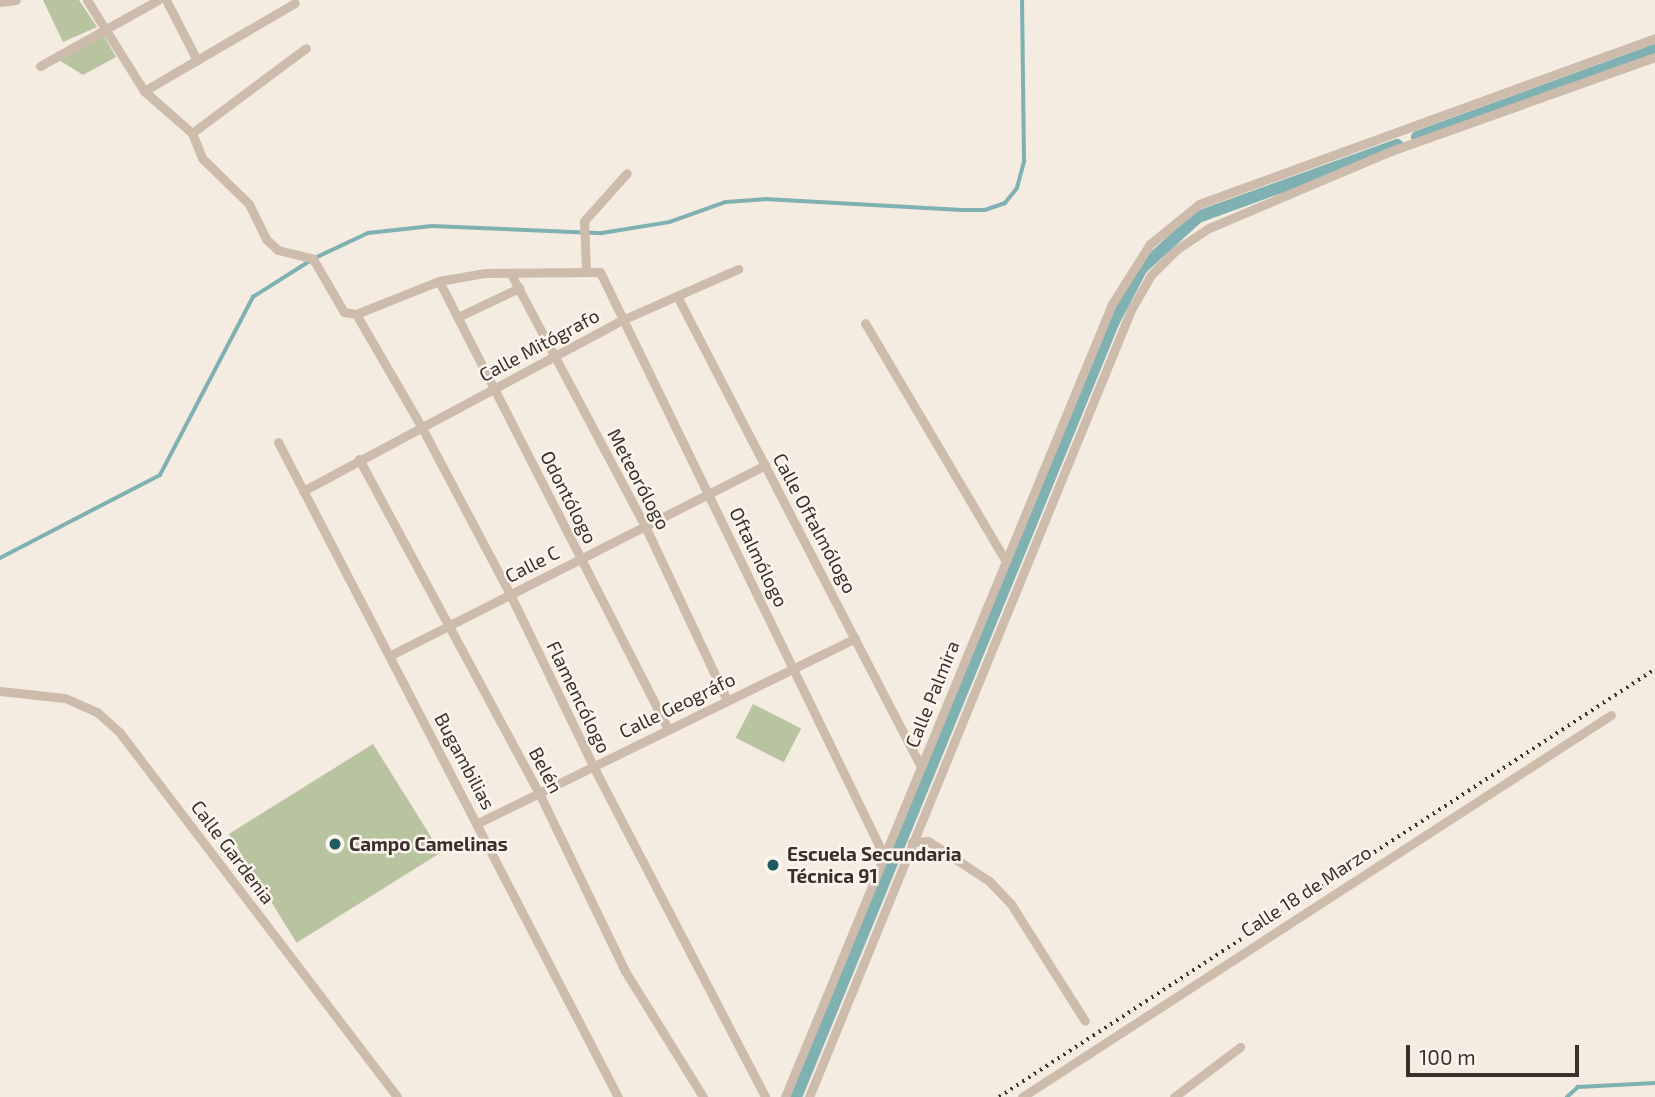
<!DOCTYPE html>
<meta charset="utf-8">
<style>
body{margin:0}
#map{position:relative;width:1655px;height:1097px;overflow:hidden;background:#f4ebe1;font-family:"Exo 2",sans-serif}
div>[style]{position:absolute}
.green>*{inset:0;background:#b8c4a0;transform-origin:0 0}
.stream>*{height:3.5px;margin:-1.75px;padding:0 1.75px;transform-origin:1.75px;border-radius:1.75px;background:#7fb0b2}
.canal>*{height:12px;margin:-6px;padding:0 6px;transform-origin:6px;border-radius:6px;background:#7fb0b2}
.minor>*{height:9px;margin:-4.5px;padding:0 4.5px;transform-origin:4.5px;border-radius:4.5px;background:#cdbbac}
.rail>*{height:3.5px;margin-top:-1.75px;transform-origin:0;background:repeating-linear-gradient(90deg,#3b302b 0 2px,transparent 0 7px)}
.dots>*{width:19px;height:19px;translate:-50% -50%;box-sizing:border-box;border:4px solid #fbf5ee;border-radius:50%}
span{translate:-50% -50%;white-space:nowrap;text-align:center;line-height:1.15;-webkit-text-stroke:5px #fbf5ee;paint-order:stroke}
.street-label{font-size:19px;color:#3b302b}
.poi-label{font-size:19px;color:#3b302b;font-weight:700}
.left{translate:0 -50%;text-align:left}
.scale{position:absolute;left:1406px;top:1045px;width:173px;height:32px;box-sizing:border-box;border:4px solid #3b302b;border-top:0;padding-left:9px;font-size:21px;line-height:24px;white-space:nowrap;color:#3b302b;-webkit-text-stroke:5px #fbf5ee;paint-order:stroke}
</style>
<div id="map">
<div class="green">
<div style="clip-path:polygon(43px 0,79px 0,97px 27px,63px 42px)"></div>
<div style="clip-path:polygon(104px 36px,116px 57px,83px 75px,59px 60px)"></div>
<div style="left:753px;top:704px;width:54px;height:38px;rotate:27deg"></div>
<div style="left:373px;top:744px;width:128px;height:170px;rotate:58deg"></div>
</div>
<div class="stream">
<div style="left:0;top:558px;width:180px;rotate:-27.4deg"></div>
<div style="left:160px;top:475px;width:201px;rotate:-62.4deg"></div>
<div style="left:253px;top:297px;width:71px;rotate:-32.3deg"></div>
<div style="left:313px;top:259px;width:61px;rotate:-25.3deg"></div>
<div style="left:368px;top:233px;width:64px;rotate:-6.2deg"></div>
<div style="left:432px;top:226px;width:170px;rotate:2.4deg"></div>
<div style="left:602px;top:233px;width:69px;rotate:-9.2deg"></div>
<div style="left:670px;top:222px;width:59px;rotate:-19.7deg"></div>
<div style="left:726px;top:202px;width:39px;rotate:-4deg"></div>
<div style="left:765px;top:199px;width:197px;rotate:3.2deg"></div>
<div style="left:962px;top:210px;width:23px"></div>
<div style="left:985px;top:210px;width:21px;rotate:-19deg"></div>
<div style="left:1005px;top:203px;width:19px;rotate:-51deg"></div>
<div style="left:1017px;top:188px;width:28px;rotate:-75deg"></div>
<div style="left:1024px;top:161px;width:161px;rotate:-90.7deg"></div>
<div style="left:1567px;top:1097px;width:15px;rotate:-42deg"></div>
<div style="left:1578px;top:1087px;width:77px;rotate:-3deg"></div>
</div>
<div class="canal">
<div style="left:1417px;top:137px;width:253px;rotate:-20.1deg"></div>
<div style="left:796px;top:1097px;width:839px;rotate:-67.72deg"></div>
<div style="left:1114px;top:321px;width:60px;rotate:-62.2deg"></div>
<div style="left:1142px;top:268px;width:76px;rotate:-42.3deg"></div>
<div style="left:1198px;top:217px;width:212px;rotate:-19.9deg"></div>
</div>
<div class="minor">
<div style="left:87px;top:0;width:107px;rotate:57.9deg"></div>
<div style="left:166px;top:0;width:68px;rotate:62.7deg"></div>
<div style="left:197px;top:60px;width:61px;rotate:149.7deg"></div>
<div style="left:144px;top:91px;width:64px;rotate:41.2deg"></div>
<div style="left:192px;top:133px;width:27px;rotate:68deg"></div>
<div style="left:202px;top:158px;width:66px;rotate:44.4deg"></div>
<div style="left:249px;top:204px;width:39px;rotate:64deg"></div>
<div style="left:266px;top:239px;width:16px;rotate:43deg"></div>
<div style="left:278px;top:250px;width:36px;rotate:14deg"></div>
<div style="left:313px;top:259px;width:61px;rotate:59.7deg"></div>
<div style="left:344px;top:312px;width:12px;rotate:9deg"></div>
<div style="left:356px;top:314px;width:89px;rotate:-21.7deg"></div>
<div style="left:439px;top:281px;width:47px;rotate:-9.9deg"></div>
<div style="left:485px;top:273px;width:115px;rotate:-0.5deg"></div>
<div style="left:600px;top:272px;width:652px;rotate:64.06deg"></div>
<div style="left:0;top:2px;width:16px;rotate:-7deg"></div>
<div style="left:197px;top:60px;width:113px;rotate:-30.2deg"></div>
<div style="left:40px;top:66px;width:135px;rotate:-29.2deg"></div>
<div style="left:192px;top:133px;width:142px;rotate:-36.7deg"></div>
<div style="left:586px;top:270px;width:49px;rotate:-92.3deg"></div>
<div style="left:584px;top:221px;width:64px;rotate:-48.1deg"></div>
<div style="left:512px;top:276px;width:283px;rotate:62deg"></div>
<div style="left:645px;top:526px;width:192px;rotate:64.8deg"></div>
<div style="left:439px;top:281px;width:503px;rotate:62.93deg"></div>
<div style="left:677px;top:296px;width:530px;rotate:62.61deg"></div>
<div style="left:356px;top:314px;width:129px;rotate:59.9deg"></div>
<div style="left:421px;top:426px;width:190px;rotate:62.1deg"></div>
<div style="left:510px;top:594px;width:191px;rotate:64.2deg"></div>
<div style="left:593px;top:766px;width:373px;rotate:62.5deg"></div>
<div style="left:458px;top:317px;width:68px;rotate:-25.4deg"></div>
<div style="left:865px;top:323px;width:275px;rotate:59.4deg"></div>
<div style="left:278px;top:442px;width:738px;rotate:62.57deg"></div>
<div style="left:359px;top:459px;width:379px;rotate:61.7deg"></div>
<div style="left:539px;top:793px;width:198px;rotate:64.2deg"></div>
<div style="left:625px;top:971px;width:148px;rotate:58.2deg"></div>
<div style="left:303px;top:491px;width:362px;rotate:-28.2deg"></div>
<div style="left:622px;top:320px;width:127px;rotate:-23.7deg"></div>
<div style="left:389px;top:656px;width:422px;rotate:-26.9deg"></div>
<div style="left:0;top:691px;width:65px;rotate:6.1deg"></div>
<div style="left:65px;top:698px;width:35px;rotate:24deg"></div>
<div style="left:97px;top:712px;width:31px;rotate:42deg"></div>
<div style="left:120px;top:733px;width:457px;rotate:52.7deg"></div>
<div style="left:478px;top:823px;width:420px;rotate:-26.1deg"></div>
<div style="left:912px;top:842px;width:16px;rotate:-4deg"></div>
<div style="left:928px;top:841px;width:73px;rotate:33.3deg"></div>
<div style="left:989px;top:881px;width:32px;rotate:46deg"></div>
<div style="left:1011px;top:904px;width:138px;rotate:57.7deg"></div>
<div style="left:785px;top:1097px;width:858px;rotate:-67.59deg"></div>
<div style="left:1112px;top:304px;width:71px;rotate:-57.7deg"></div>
<div style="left:1150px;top:244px;width:63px;rotate:-39.2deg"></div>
<div style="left:1199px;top:204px;width:485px;rotate:-20deg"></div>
<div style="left:809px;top:1097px;width:850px;rotate:-67.75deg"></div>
<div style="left:1131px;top:310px;width:40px;rotate:-60.3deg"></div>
<div style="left:1151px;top:275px;width:35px;rotate:-45deg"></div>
<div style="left:1176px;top:250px;width:40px;rotate:-34deg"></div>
<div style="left:1209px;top:228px;width:198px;rotate:-22.9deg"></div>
<div style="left:1391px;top:151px;width:280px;rotate:-19.6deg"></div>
<div style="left:1022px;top:1097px;width:702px;rotate:-32.97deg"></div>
<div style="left:1174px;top:1097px;width:83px;rotate:-37.1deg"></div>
</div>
<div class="rail">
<div style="left:999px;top:1097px;width:783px;rotate:-33.12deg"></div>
</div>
<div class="dots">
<div style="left:335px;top:844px;background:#1f5a5e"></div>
<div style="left:773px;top:865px;background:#1f5a5e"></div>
</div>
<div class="street-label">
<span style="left:539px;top:345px;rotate:-28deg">Calle Mitógrafo</span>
<span style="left:639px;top:479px;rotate:62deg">Meteorólogo</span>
<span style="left:569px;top:497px;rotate:63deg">Odontólogo</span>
<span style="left:815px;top:523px;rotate:62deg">Calle Oftalmólogo</span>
<span style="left:759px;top:557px;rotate:64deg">Oftalmólogo</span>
<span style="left:532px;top:564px;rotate:-27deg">Calle C</span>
<span style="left:932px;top:694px;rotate:-68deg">Calle Palmira</span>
<span style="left:579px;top:697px;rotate:64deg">Flamencólogo</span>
<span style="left:677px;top:705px;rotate:-26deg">Calle Geográfo</span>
<span style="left:465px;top:761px;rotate:62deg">Bugambilias</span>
<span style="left:546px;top:770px;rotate:62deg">Belén</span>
<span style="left:233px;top:852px;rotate:53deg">Calle Gardenia</span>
<span style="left:1306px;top:891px;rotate:-33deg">Calle 18 de Marzo</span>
</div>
<div class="poi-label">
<span class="left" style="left:349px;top:844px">Campo Camelinas</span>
<span class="left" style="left:787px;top:865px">Escuela Secundaria<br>Técnica 91</span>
</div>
<div class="scale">100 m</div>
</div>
